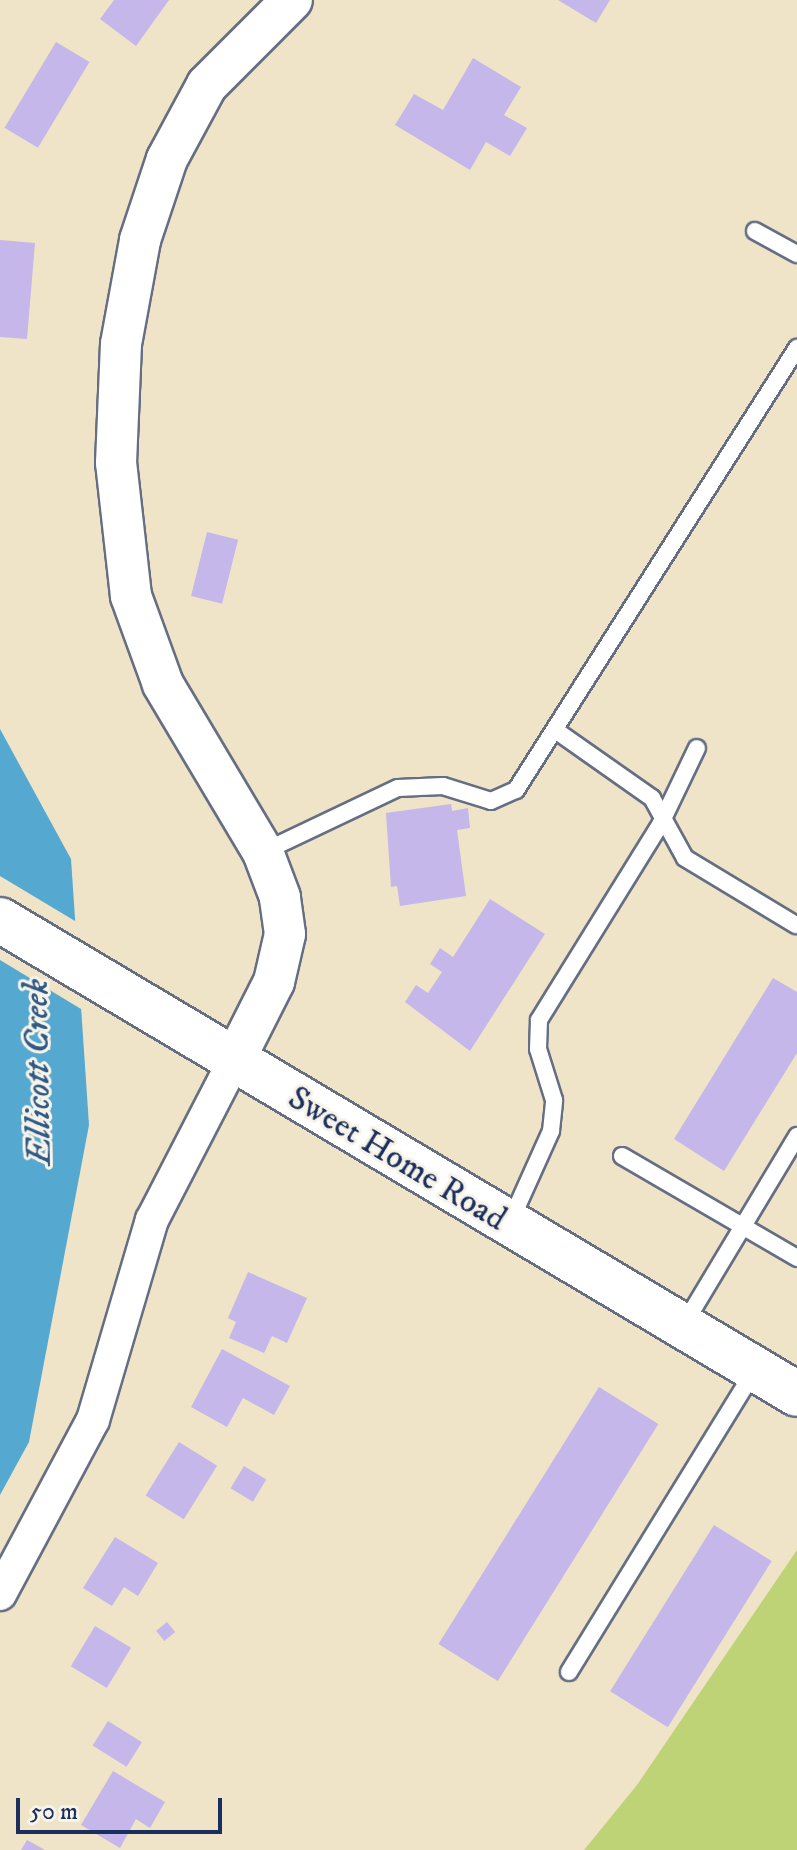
<!DOCTYPE html>
<style>
body{margin:0}
#map{position:relative;width:797px;height:1850px;overflow:hidden;background:#efe4c7;font-family:"IM FELL DW Pica",serif}
div>[style]{position:absolute}
.green>*{inset:0;background:#bed276}
.water>*{inset:0;background:#55a8d0}
.pier>*{inset:0;background:#efe4c7}
.building>*{inset:0;background:#c5b7e9;transform-origin:0 0}
.roads{filter:drop-shadow(2px 0 #656e83) drop-shadow(-2px 0 #656e83) drop-shadow(0 2px #656e83) drop-shadow(0 -2px #656e83)}
.service>*{height:16px;margin:-8px;padding:0 8px;transform-origin:8px;border-radius:8px;background:#fff}
.minor>*{height:32px;margin:-16px;padding:0 16px;transform-origin:16px;border-radius:16px;background:#fff}
.tertiary>*{height:40px;margin:-20px;padding:0 20px;transform-origin:20px;border-radius:20px;background:#fff}
.secondary>*{height:44px;margin:-22px;padding:0 22px;transform-origin:22px;border-radius:22px;background:#fff}
span{translate:-50% -50%;white-space:nowrap;text-align:center;line-height:1.15;-webkit-text-stroke:6px #f7f3e8;paint-order:stroke}
.street-label{font-size:34px;color:#1b2f5e}
.water-label{font-size:36px;color:#2f5986;font-style:italic}
.scale{position:absolute;left:16px;top:1798px;width:206px;height:36px;box-sizing:border-box;border:4px solid #1b2f5e;border-top:0;padding-left:10px;font-size:24px;line-height:28px;white-space:nowrap;color:#1b2f5e;-webkit-text-stroke:6px #f7f3e8;paint-order:stroke}
</style>
<div id="map">
<div class="green">
<div style="clip-path:polygon(797px 1550px,797px 1850px,584px 1850px,637px 1785px)"></div>
</div>
<div class="water">
<div style="clip-path:polygon(0 729px,71px 859px,89px 1125px,29px 1442px,0 1495px)"></div>
</div>
<div class="pier">
<div style="clip-path:polygon(0 876px,80px 924px,86px 1012px,0 960px)"></div>
</div>
<div class="building">
<div style="clip-path:polygon(114px 0,169px 0,136px 46px,100px 19px)"></div>
<div style="clip-path:polygon(558px 0,610px 0,596px 23px)"></div>
<div style="left:56px;top:42px;width:39px;height:100px;rotate:31deg"></div>
<div style="clip-path:polygon(473px 58px,521px 87px,504px 115px,527px 128px,510px 156px,486px 142px,470px 170px,395px 125px,414px 94px,443px 110px)"></div>
<div style="clip-path:polygon(0 240px,35px 243px,27px 339px,0 337px)"></div>
<div style="left:207px;top:532px;width:32px;height:66px;rotate:14deg"></div>
<div style="clip-path:polygon(451px 804px,452px 811px,468px 808px,470px 828px,457px 830px,466px 896px,400px 906px,397px 886px,391px 887px,386px 813px)"></div>
<div style="clip-path:polygon(490px 899px,545px 934px,470px 1051px,405px 1002px,416px 985px,428px 993px,442px 972px,430px 964px,440px 948px,453px 957px)"></div>
<div style="clip-path:polygon(773px 978px,797px 992px,797px 1053px,724px 1171px,674px 1139px)"></div>
<div style="clip-path:polygon(248px 1272px,307px 1298px,287px 1343px,272px 1336px,264px 1353px,229px 1338px,236px 1322px,228px 1318px)"></div>
<div style="clip-path:polygon(222px 1349px,290px 1386px,274px 1415px,243px 1398px,227px 1427px,191px 1407px)"></div>
<div style="left:599px;top:1387px;width:70px;height:303px;rotate:32deg"></div>
<div style="left:179px;top:1442px;width:45px;height:63px;rotate:32deg"></div>
<div style="left:244px;top:1466px;width:26px;height:26px;rotate:31deg"></div>
<div style="left:714px;top:1525px;width:68px;height:196px;rotate:32deg"></div>
<div style="clip-path:polygon(115px 1537px,158px 1563px,138px 1596px,124px 1587px,112px 1606px,83px 1588px)"></div>
<div style="left:167px;top:1622px;width:13px;height:14px;rotate:51deg"></div>
<div style="left:95px;top:1626px;width:42px;height:47px;rotate:31deg"></div>
<div style="left:108px;top:1721px;width:40px;height:29px;rotate:32deg"></div>
<div style="clip-path:polygon(113px 1771px,165px 1802px,150px 1828px,136px 1819px,120px 1848px,81px 1825px)"></div>
<div style="clip-path:polygon(27px 1840px,45px 1850px,21px 1850px)"></div>
</div>
<div class="roads">
<div class="service">
<div style="left:755px;top:231px;width:48px;rotate:28.7deg"></div>
<div style="left:558px;top:732px;width:115px;rotate:35.1deg"></div>
<div style="left:652px;top:798px;width:68px;rotate:61.2deg"></div>
<div style="left:685px;top:858px;width:130px;rotate:31.1deg"></div>
<div style="left:263px;top:852px;width:149px;rotate:-25.4deg"></div>
<div style="left:398px;top:788px;width:45px;rotate:-2.5deg"></div>
<div style="left:443px;top:786px;width:50px;rotate:17.4deg"></div>
<div style="left:491px;top:801px;width:27px;rotate:-24deg"></div>
<div style="left:516px;top:790px;width:524px;rotate:-57.55deg"></div>
<div style="left:622px;top:1156px;width:203px;rotate:30.2deg"></div>
<div style="left:511px;top:1220px;width:98px;rotate:-65.8deg"></div>
<div style="left:551px;top:1131px;width:31px;rotate:-84deg"></div>
<div style="left:554px;top:1100px;width:53px;rotate:-107.4deg"></div>
<div style="left:538px;top:1049px;width:29px;rotate:-88deg"></div>
<div style="left:539px;top:1020px;width:232px;rotate:-58.2deg"></div>
<div style="left:661px;top:823px;width:83px;rotate:-64.4deg"></div>
<div style="left:683px;top:1326px;width:222px;rotate:-59deg"></div>
<div style="left:569px;top:1672px;width:353px;rotate:-58.4deg"></div>
</div>
<div class="minor">
<div style="left:0;top:1594px;width:197px;rotate:-61.9deg"></div>
<div style="left:93px;top:1420px;width:209px;rotate:-73.6deg"></div>
<div style="left:152px;top:1220px;width:177px;rotate:-62.7deg"></div>
</div>
<div class="tertiary">
<div style="left:233px;top:1063px;width:91px;rotate:-63.2deg"></div>
<div style="left:274px;top:982px;width:49px;rotate:-77.1deg"></div>
<div style="left:285px;top:934px;width:37px;rotate:-98deg"></div>
<div style="left:280px;top:897px;width:48px;rotate:-110.7deg"></div>
<div style="left:263px;top:852px;width:196px;rotate:-120.8deg"></div>
<div style="left:163px;top:684px;width:94px;rotate:-110deg"></div>
<div style="left:131px;top:596px;width:134px;rotate:-96.4deg"></div>
<div style="left:116px;top:463px;width:119px;rotate:-87.6deg"></div>
<div style="left:121px;top:344px;width:106px;rotate:-79.6deg"></div>
<div style="left:140px;top:240px;width:85px;rotate:-71.6deg"></div>
<div style="left:167px;top:159px;width:84px;rotate:-61.6deg"></div>
<div style="left:207px;top:85px;width:120px;rotate:-45deg"></div>
</div>
<div class="secondary">
<div style="left:0;top:920px;width:927px;rotate:30.74deg"></div>
</div>
</div>
<div class="street-label">
<span style="left:397px;top:1159px;rotate:31deg">Sweet Home Road</span>
</div>
<div class="water-label">
<span style="left:38px;top:1072px;rotate:-91deg">Ellicott Creek</span>
</div>
<div class="scale">50 m</div>
</div>
